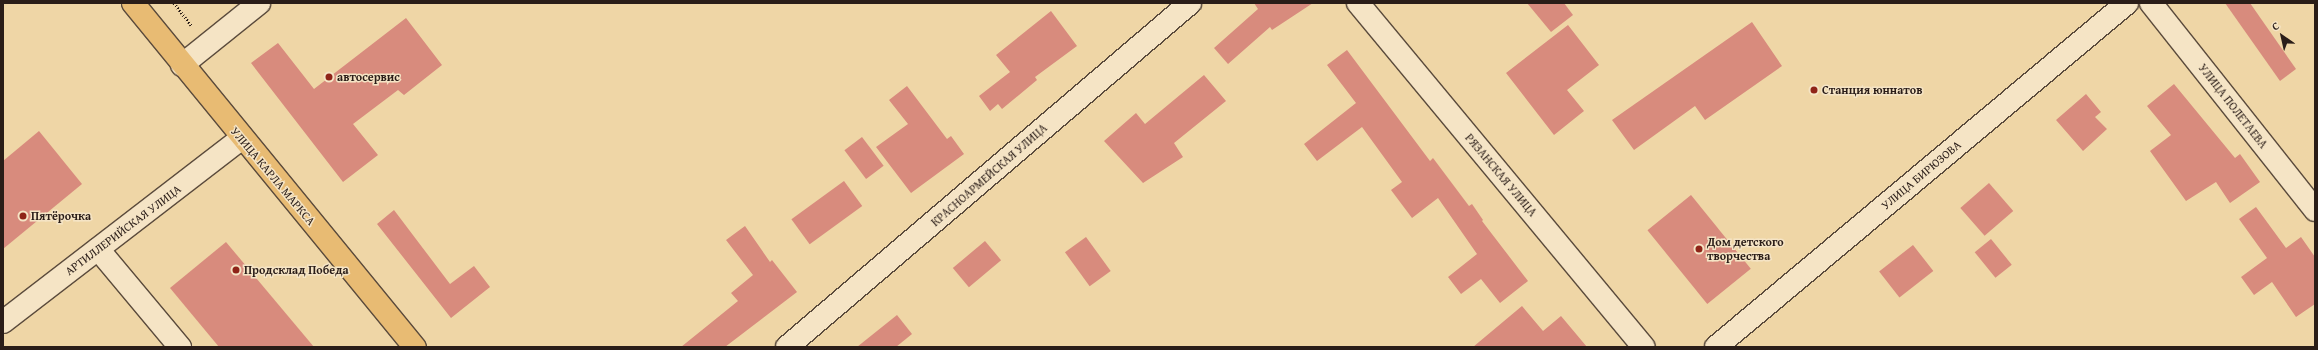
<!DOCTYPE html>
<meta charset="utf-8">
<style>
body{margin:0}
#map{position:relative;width:2318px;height:350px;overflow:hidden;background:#efd6a6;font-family:"Gentium Book Plus",serif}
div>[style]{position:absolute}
.building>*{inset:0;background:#d88b7d;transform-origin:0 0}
.path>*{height:2.5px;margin-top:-1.25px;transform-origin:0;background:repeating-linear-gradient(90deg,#2a1d18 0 1px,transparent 0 3px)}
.roads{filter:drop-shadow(1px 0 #5b4b3c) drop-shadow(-1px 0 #5b4b3c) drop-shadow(0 1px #5b4b3c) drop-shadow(0 -1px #5b4b3c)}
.minor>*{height:22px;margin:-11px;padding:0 11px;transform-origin:11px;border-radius:11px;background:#f5e4c5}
.major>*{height:22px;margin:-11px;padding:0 11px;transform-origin:11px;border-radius:11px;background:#e8bb73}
.dots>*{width:11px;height:11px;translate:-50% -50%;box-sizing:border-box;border:2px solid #f5e4c5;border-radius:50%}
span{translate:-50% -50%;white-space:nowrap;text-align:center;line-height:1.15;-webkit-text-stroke:3px #f5e4c5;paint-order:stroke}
.poi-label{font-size:12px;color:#2a1d18;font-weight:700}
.left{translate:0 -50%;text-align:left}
.street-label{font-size:12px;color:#2a1d18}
.frame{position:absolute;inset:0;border:4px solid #2a1d18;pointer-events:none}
.north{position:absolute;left:2262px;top:16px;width:40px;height:40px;-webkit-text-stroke:3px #f5e4c5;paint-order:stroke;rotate:326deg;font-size:11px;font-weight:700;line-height:16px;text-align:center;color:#2a1d18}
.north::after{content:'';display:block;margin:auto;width:14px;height:18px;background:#2a1d18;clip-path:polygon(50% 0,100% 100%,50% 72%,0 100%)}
</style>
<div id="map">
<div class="building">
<div style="clip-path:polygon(1254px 3px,1313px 3px,1272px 30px,1270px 27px,1228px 64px,1214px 48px,1258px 9px)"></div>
<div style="clip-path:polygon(1527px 3px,1564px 3px,1573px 15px,1551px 32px)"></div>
<div style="clip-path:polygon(2225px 3px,2250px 3px,2296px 69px,2280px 81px)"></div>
<div style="clip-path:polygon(1051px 11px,1077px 46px,1035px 77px,1037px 80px,1002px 109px,998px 104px,990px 111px,979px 96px,1010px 72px,996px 55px)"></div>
<div style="clip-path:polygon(406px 18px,442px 65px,404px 95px,398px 90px,353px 124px,378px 155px,343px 182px,251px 63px,278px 43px,314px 89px)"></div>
<div style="clip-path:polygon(1752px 22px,1782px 66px,1705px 120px,1695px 106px,1634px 150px,1612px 120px)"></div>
<div style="clip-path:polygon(1568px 25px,1599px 65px,1567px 90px,1584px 111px,1554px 135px,1506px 73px)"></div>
<div style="clip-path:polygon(1347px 50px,1430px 161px,1433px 158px,1469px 206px,1472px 204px,1483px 220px,1482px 221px,1528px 281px,1500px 303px,1481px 279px,1461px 294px,1448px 277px,1477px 254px,1438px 198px,1412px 218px,1391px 190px,1402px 182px,1362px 127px,1317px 161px,1304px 144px,1356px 103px,1327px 65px)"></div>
<div style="clip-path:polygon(1204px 75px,1226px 101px,1174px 143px,1183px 157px,1143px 183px,1104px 141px,1136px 113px,1145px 124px)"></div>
<div style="clip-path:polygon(2174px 84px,2235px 158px,2240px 154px,2260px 182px,2230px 203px,2216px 182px,2186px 201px,2150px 151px,2171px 135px,2147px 106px)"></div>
<div style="clip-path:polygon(907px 86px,947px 139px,951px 136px,964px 154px,911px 193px,876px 147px,908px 124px,889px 100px)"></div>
<div style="clip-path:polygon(2086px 94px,2101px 112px,2095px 117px,2107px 129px,2083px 151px,2056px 120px)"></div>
<div style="clip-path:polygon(39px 131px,82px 184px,3px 249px,3px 161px)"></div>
<div style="left:862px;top:137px;width:36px;height:22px;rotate:53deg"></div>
<div style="left:844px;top:181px;width:31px;height:65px;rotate:54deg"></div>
<div style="left:1989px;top:183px;width:37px;height:38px;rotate:49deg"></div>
<div style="left:1691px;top:195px;width:95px;height:56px;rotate:51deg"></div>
<div style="clip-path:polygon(2256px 207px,2286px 248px,2301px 237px,2315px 257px,2315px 304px,2296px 317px,2272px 282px,2254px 295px,2241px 277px,2267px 258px,2239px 219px)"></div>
<div style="clip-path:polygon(394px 210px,450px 284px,474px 266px,490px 287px,451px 318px,377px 224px)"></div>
<div style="clip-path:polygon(745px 226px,770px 262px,772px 260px,797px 292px,725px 347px,681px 347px,738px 301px,731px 293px,753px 275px,726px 240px)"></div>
<div style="left:1086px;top:237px;width:42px;height:26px;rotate:54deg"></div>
<div style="left:1991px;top:239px;width:33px;height:21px;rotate:51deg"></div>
<div style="left:985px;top:241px;width:25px;height:42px;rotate:50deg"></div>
<div style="clip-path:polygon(226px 242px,314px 347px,219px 347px,170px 288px)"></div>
<div style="left:1913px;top:245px;width:33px;height:43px;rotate:52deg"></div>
<div style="clip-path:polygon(1522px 306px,1543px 331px,1561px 316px,1587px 347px,1473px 347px)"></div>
<div style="clip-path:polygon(897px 315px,912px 334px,896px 347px,857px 347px)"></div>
</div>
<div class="path">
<div style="left:174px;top:3px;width:29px;rotate:52deg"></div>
</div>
<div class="roads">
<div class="minor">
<div style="left:1358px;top:3px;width:447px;rotate:50.3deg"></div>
<div style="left:2151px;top:3px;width:264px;rotate:51.6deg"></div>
<div style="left:182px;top:65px;width:99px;rotate:-38.8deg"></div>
<div style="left:98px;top:249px;width:128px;rotate:50.1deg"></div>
<div style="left:3px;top:322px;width:302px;rotate:-37.6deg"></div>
<div style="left:787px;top:347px;width:530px;rotate:-40.48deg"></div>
<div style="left:1716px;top:347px;width:536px;rotate:-39.93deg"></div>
</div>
<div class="major">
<div style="left:133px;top:3px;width:445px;rotate:50.7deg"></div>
</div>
</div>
<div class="dots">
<div style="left:329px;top:77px;background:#8f2418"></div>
<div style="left:1814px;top:90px;background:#8f2418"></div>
<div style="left:23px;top:216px;background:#8f2418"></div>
<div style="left:1699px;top:249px;background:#8f2418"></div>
<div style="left:236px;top:270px;background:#8f2418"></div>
</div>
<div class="poi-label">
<span class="left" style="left:337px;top:77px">автосервис</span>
<span class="left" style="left:1822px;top:90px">Станция юннатов</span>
<span class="left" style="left:31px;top:216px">Пятёрочка</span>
<span class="left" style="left:1707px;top:249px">Дом детского<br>творчества</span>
<span class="left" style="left:244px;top:270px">Продсклад Победа</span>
</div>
<div class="street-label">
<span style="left:2233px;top:106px;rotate:52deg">УЛИЦА ПОЛЕТАЕВА</span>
<span style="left:989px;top:175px;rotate:-41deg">КРАСНОАРМЕЙСКАЯ УЛИЦА</span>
<span style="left:1501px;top:175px;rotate:50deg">РЯЗАНСКАЯ УЛИЦА</span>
<span style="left:1921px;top:175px;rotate:-40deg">УЛИЦА БИРЮЗОВА</span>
<span style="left:273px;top:176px;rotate:50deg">УЛИЦА КАРЛА МАРКСА</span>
<span style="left:123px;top:230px;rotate:-37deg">АРТИЛЛЕРИЙСКАЯ УЛИЦА</span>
</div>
<div class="frame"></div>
<div class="north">С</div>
</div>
